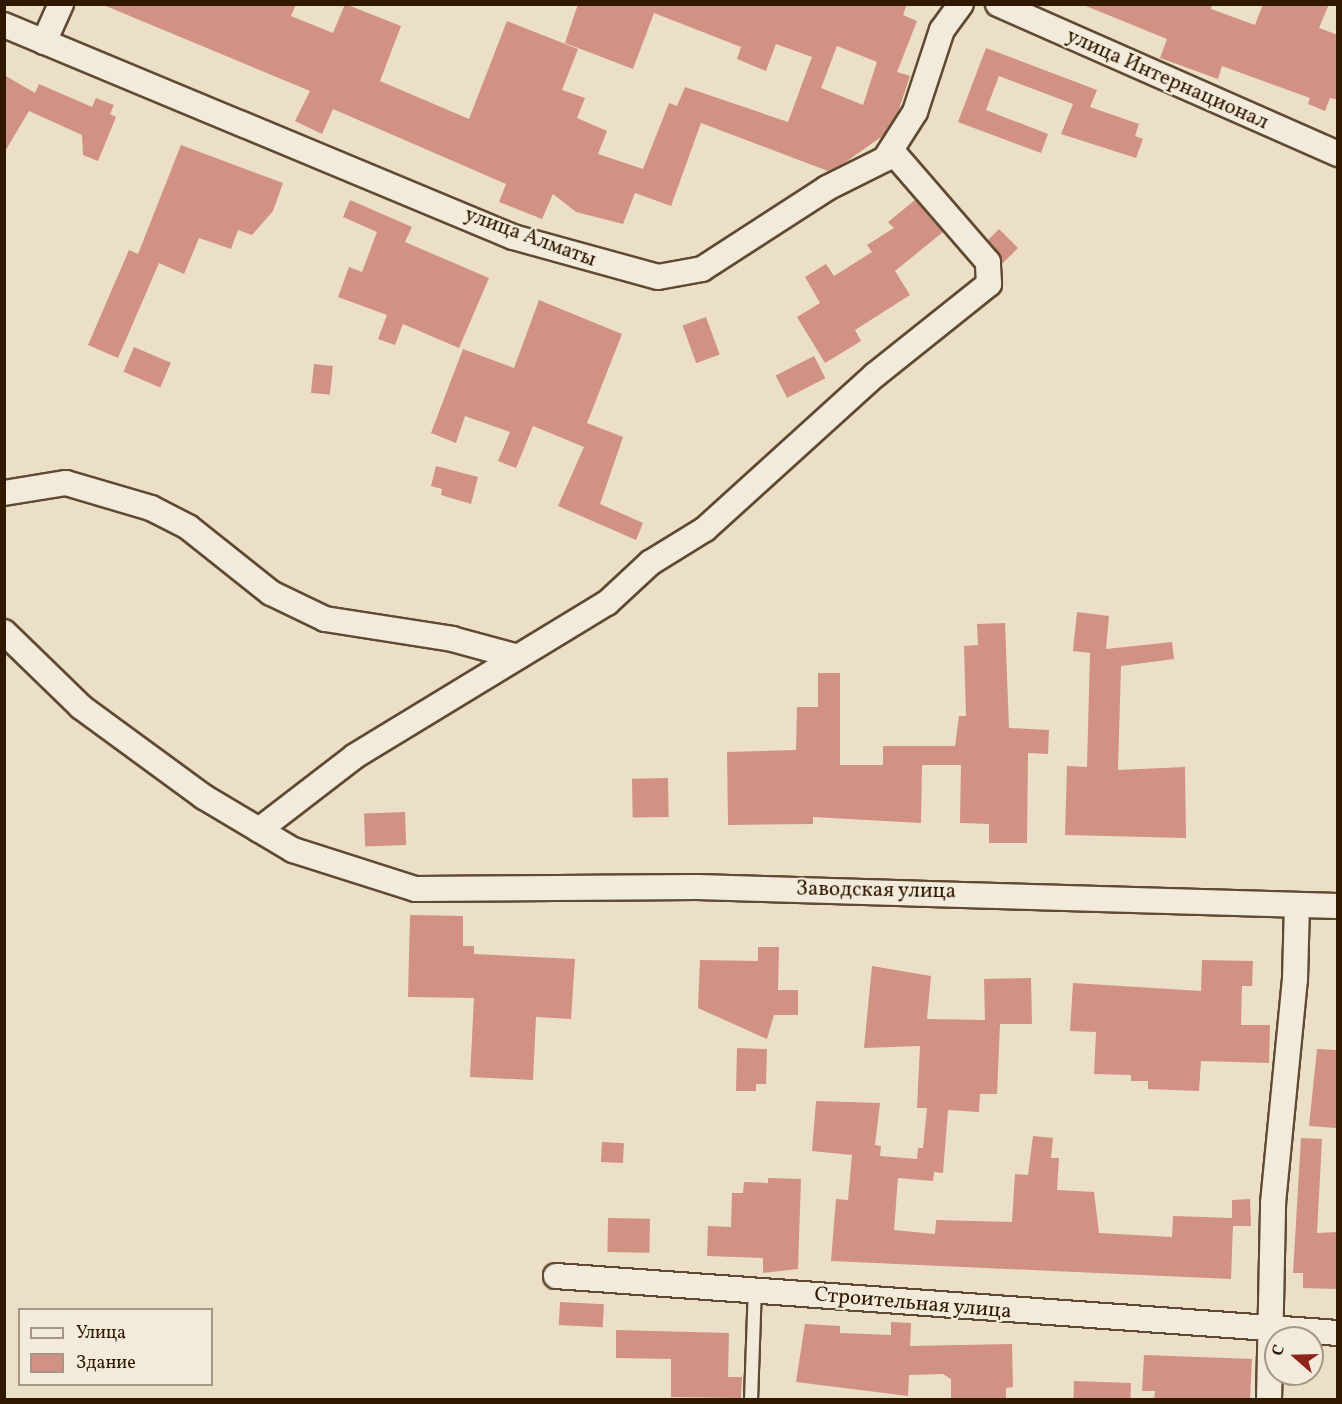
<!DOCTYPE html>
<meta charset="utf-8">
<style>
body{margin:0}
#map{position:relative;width:1342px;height:1404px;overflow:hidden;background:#ebe0c7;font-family:Vollkorn,serif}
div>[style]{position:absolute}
.building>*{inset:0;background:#d19185;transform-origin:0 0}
.roads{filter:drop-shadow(2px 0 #604a32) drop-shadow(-2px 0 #604a32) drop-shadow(0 2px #604a32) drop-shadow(0 -2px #604a32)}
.lane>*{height:12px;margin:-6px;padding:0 6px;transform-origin:6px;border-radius:6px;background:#f2ebdb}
.street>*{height:24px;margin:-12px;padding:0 12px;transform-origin:12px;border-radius:12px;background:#f2ebdb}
span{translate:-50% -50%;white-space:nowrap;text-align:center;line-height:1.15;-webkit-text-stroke:4.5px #f2ebdb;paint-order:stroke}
.street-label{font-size:21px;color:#311800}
.frame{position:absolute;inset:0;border:6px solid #311800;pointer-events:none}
.legend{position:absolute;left:18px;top:1308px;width:195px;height:78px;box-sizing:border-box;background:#f2ebdb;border:2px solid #a59783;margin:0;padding:8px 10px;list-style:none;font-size:18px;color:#311800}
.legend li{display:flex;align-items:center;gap:12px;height:30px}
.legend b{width:30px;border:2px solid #a59783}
.north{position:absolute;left:1264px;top:1326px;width:60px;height:60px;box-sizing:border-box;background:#f2ebdb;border:2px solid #a59783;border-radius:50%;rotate:290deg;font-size:16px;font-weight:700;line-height:24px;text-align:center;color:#311800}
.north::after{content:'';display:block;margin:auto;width:21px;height:27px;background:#8f2418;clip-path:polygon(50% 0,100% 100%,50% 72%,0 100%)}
</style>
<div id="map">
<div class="building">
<div style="clip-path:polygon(evenodd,101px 4px,296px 4px,291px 16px,333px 33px,345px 4px,401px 26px,380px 81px,469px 119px,507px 21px,578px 49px,562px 90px,585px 98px,577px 118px,607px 131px,598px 154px,643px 169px,669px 103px,677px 106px,685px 87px,788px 122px,812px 57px,776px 44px,766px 71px,737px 59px,741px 47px,654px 13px,633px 69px,565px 43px,578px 4px,907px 4px,903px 15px,917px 21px,897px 72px,910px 76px,898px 112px,884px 135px,840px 166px,828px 171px,701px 123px,671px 206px,635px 193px,623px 224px,576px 212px,553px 194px,542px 219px,499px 202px,506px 184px,333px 109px,322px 134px,295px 121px,310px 91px,101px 4px,837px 46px,877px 62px,863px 105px,821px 88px,837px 46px)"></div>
<div style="clip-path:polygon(1081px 4px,1212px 4px,1211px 9px,1255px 25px,1263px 4px,1329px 4px,1319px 28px,1338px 35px,1338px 100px,1330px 98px,1325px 111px,1308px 104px,1310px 98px,1222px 66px,1218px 79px,1160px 58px,1167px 39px)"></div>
<div style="clip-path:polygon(986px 48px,1097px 90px,1090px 107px,1139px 124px,1135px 136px,1143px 139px,1136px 158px,1061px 134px,1073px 104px,999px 76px,986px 110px,1048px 134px,1041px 153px,958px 122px)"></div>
<div style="clip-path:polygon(4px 75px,35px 93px,39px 84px,92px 107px,96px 98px,114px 105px,110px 114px,116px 117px,98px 161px,83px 155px,82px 135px,29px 111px,4px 153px)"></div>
<div style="clip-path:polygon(181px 145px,283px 183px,273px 211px,252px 235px,238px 230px,231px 249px,199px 238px,184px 274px,159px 263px,118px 358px,88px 345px,129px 250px,138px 254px)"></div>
<div style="clip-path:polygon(350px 200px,412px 227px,405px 242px,489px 278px,459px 348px,403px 324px,395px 345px,378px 339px,387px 315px,338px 297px,349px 267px,362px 272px,377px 232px,343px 217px)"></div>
<div style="clip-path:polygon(915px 200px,943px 232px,895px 271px,910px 295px,855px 330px,861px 341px,825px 363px,797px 317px,820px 303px,805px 277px,826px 264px,834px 276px,872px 252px,867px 245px,894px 228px,888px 222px)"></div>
<div style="clip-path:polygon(999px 229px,1018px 248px,1002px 264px,988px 240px)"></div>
<div style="clip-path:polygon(539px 300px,622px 334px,587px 423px,623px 437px,600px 504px,643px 523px,636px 540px,558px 506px,584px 447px,533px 426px,516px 468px,498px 461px,510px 432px,465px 416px,456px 443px,431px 433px,463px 349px,514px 368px)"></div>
<div style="left:706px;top:317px;width:40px;height:25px;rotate:70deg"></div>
<div style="left:134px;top:347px;width:40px;height:27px;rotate:23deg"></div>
<div style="left:814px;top:356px;width:25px;height:43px;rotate:63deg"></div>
<div style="left:314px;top:364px;width:19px;height:29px;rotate:6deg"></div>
<div style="clip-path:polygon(436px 466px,478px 477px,471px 504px,441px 495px,442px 489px,431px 486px)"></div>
<div style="clip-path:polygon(1077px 612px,1109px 616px,1106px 649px,1172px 642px,1174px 659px,1121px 666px,1118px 770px,1185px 767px,1186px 838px,1065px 835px,1067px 766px,1087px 767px,1090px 653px,1073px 651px)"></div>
<div style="clip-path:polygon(1005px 623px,1009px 728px,1049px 730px,1048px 754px,1028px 753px,1027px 843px,989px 843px,989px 824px,960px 823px,961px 765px,922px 765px,921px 823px,813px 817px,813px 824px,728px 825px,727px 752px,796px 750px,797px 707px,818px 707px,818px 673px,840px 673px,840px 765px,883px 765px,883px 746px,955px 746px,959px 716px,966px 716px,964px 646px,978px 645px,977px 624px)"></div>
<div style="left:668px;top:778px;width:39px;height:36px;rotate:89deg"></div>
<div style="left:405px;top:812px;width:33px;height:41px;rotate:88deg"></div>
<div style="clip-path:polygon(410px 915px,463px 916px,463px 946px,474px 946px,474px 954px,575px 959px,571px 1019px,536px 1017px,533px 1080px,470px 1077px,474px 998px,408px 997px)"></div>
<div style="clip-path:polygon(758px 947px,779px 947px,778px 990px,798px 990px,798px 1015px,774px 1015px,767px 1039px,698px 1008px,700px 960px,758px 961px)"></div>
<div style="clip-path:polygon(1202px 960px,1253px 961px,1252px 986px,1242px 986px,1241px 1025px,1270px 1025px,1269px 1063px,1201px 1061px,1199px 1091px,1148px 1089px,1148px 1081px,1131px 1081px,1131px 1075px,1094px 1074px,1096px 1032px,1070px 1031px,1073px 983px,1201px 991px)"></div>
<div style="clip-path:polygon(872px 966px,931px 976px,927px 1019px,985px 1020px,984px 979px,1031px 978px,1032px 1024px,1000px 1024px,997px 1094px,980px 1094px,979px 1112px,948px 1110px,943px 1173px,934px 1172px,933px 1181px,898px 1178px,894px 1230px,935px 1234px,936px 1220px,1012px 1222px,1015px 1174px,1028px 1175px,1033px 1136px,1053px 1138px,1051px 1158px,1059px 1158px,1057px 1190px,1094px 1192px,1099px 1233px,1172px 1237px,1173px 1216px,1232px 1218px,1232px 1200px,1250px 1199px,1251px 1226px,1233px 1226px,1231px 1279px,831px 1261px,836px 1199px,848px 1200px,852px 1155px,812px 1151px,816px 1101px,880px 1103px,875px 1145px,881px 1146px,880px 1156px,917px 1159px,918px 1148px,923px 1148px,927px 1108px,917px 1108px,920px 1046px,864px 1048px)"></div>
<div style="clip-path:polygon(737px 1048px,767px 1049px,766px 1084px,756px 1084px,756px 1091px,736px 1091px)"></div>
<div style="clip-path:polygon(1317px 1049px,1336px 1050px,1336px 1128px,1309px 1126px)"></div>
<div style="clip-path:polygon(1301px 1138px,1322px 1139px,1317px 1233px,1338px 1232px,1338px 1289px,1303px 1288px,1303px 1273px,1293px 1273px)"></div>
<div style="left:602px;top:1142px;width:22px;height:20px;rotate:3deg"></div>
<div style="clip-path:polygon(768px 1178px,801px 1179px,798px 1269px,763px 1273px,763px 1258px,707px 1256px,708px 1226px,731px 1227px,732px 1193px,743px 1193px,744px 1182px,768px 1183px)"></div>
<div style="left:608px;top:1218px;width:42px;height:34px;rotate:1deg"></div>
<div style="left:560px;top:1302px;width:44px;height:23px;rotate:3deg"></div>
<div style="clip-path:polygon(891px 1322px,911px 1323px,910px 1346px,1012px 1344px,1013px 1387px,1006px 1388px,1006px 1400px,951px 1400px,951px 1379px,943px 1374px,909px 1375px,908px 1396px,796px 1382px,805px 1324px,840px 1326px,840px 1333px,891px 1335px)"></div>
<div style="clip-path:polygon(616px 1330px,729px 1333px,728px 1377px,742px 1377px,741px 1398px,671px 1397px,671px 1359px,616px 1358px)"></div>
<div style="clip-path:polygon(1144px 1355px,1252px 1359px,1250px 1400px,1154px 1400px,1155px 1391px,1142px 1391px)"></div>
<div style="left:1074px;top:1381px;width:57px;height:19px;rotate:2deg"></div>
</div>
<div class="roads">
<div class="lane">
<div style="left:751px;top:1400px;width:112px;rotate:-88deg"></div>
</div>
<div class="street">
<div style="left:998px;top:4px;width:372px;rotate:23.8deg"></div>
<div style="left:4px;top:25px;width:551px;rotate:22.61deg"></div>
<div style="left:513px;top:237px;width:150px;rotate:15.4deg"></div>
<div style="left:658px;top:277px;width:45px;rotate:-10.3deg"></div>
<div style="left:702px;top:269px;width:149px;rotate:-32.9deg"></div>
<div style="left:827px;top:188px;width:65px;rotate:-26.6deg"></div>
<div style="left:885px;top:159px;width:56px;rotate:-57.4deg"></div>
<div style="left:915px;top:112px;width:86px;rotate:-71.8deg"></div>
<div style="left:942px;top:30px;width:32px;rotate:-54deg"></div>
<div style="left:44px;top:42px;width:42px;rotate:-65.9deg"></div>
<div style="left:4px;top:493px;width:63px;rotate:-9.2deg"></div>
<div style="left:66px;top:483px;width:89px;rotate:16.4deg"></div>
<div style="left:151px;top:508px;width:42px;rotate:27.2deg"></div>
<div style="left:188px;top:527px;width:106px;rotate:38.5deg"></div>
<div style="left:271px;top:593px;width:60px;rotate:25.7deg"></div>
<div style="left:325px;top:619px;width:129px;rotate:8.9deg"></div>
<div style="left:452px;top:639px;width:68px;rotate:15.3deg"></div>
<div style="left:4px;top:632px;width:107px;rotate:44.2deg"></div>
<div style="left:81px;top:707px;width:152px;rotate:36.2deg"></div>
<div style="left:204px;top:797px;width:104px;rotate:30.8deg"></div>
<div style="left:293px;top:850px;width:128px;rotate:17.7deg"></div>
<div style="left:415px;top:889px;width:282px;rotate:-0.4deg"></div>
<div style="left:697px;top:887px;width:641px;rotate:1.7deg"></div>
<div style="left:259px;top:830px;width:121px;rotate:-37.6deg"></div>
<div style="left:355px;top:756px;width:295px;rotate:-31.3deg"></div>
<div style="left:607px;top:603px;width:59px;rotate:-42.9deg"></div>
<div style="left:650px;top:563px;width:65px;rotate:-31.7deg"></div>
<div style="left:705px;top:529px;width:229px;rotate:-42.2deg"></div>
<div style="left:875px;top:375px;width:146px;rotate:-38.6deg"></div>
<div style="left:989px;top:284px;width:22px;rotate:-93deg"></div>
<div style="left:988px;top:262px;width:148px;rotate:-130.9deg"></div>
<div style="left:556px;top:1276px;width:784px;rotate:4.17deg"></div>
<div style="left:1269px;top:1400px;width:197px;rotate:-88.8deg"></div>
<div style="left:1273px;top:1203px;width:224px;rotate:-84.4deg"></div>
<div style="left:1295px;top:980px;width:75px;rotate:-88.5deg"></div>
</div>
</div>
<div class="street-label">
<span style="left:1167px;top:80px;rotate:24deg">улица Интернационал</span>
<span style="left:530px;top:238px;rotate:20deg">улица Алматы</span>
<span style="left:876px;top:891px;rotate:1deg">Заводская улица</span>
<span style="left:913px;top:1304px;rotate:5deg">Строительная улица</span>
</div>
<div class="frame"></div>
<ul class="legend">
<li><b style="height:8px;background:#f2ebdb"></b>Улица</li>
<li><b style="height:16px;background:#d19185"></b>Здание</li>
</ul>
<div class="north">С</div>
</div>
